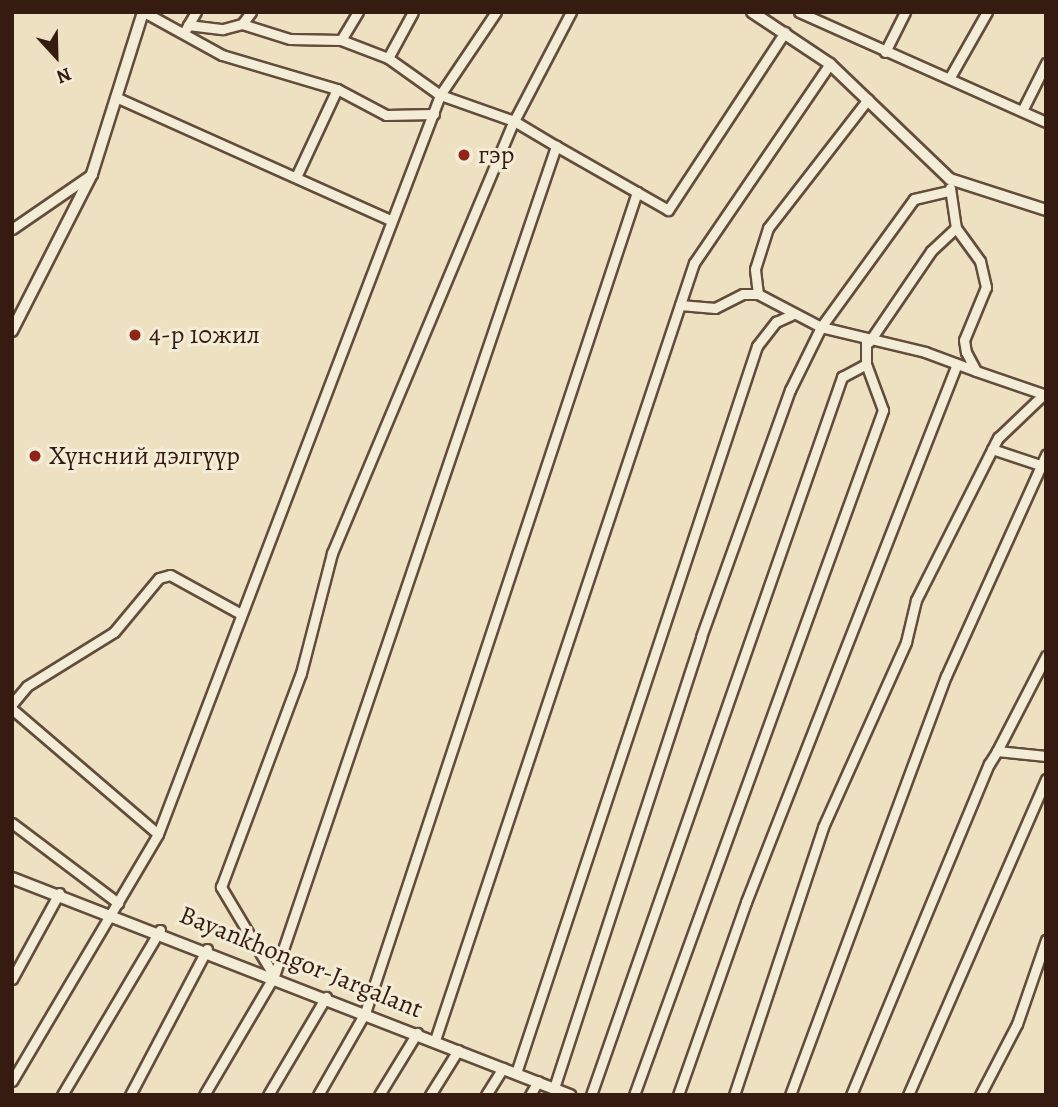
<!DOCTYPE html>
<meta charset="utf-8">
<style>
body{margin:0}
#map{position:relative;width:1058px;height:1107px;overflow:hidden;background:#ede1c2;font-family:Alegreya,serif}
div>[style]{position:absolute}
.roads{filter:drop-shadow(2px 0 #634c3c) drop-shadow(-2px 0 #634c3c) drop-shadow(0 2px #634c3c) drop-shadow(0 -2px #634c3c)}
.minor>*{height:9px;margin:-4.5px;padding:0 4.5px;transform-origin:4.5px;border-radius:4.5px;background:#f3ecd7}
.tertiary>*{height:10px;margin:-5px;padding:0 5px;transform-origin:5px;border-radius:5px;background:#f3ecd7}
.dots>*{width:19px;height:19px;translate:-50% -50%;box-sizing:border-box;border:4px solid #f3ecd7;border-radius:50%}
span{translate:-50% -50%;white-space:nowrap;text-align:center;line-height:1.15;-webkit-text-stroke:6px #f3ecd7;paint-order:stroke}
.poi-label{font-size:26px;color:#351b10}
.left{translate:0 -50%;text-align:left}
.street-label{font-size:26px;color:#351b10}
.frame{position:absolute;inset:0;border:14px solid #351b10;pointer-events:none}
.north{position:absolute;left:21px;top:21px;width:70px;height:70px;-webkit-text-stroke:5px #f3ecd7;paint-order:stroke;rotate:158deg;font-size:19px;font-weight:700;line-height:28px;text-align:center;color:#351b10}
.north::after{content:'';display:block;margin:auto;width:24px;height:32px;background:#351b10;clip-path:polygon(50% 0,100% 100%,50% 72%,0 100%)}
</style>
<div id="map">
<div class="roads">
<div class="minor">
<div style="left:144px;top:12px;width:89px;rotate:28.9deg"></div>
<div style="left:222px;top:55px;width:120px;rotate:16.5deg"></div>
<div style="left:337px;top:89px;width:55px;rotate:28deg"></div>
<div style="left:386px;top:115px;width:48px;rotate:-1.2deg"></div>
<div style="left:799px;top:12px;width:270px;rotate:24deg"></div>
<div style="left:242px;top:24px;width:50px;rotate:17.4deg"></div>
<div style="left:290px;top:39px;width:51px;rotate:1.1deg"></div>
<div style="left:341px;top:40px;width:50px;rotate:21deg"></div>
<div style="left:388px;top:58px;width:52px;rotate:-61.5deg"></div>
<div style="left:188px;top:25px;width:35px;rotate:7deg"></div>
<div style="left:223px;top:29px;width:20px;rotate:-15deg"></div>
<div style="left:242px;top:24px;width:15px;rotate:-53deg"></div>
<div style="left:186px;top:29px;width:20px;rotate:-60deg"></div>
<div style="left:341px;top:40px;width:33px;rotate:-59deg"></div>
<div style="left:885px;top:52px;width:45px;rotate:-63.4deg"></div>
<div style="left:950px;top:77px;width:75px;rotate:-60.4deg"></div>
<div style="left:120px;top:99px;width:297px;rotate:24.1deg"></div>
<div style="left:1022px;top:111px;width:54px;rotate:-63.4deg"></div>
<div style="left:556px;top:146px;width:129px;rotate:29.7deg"></div>
<div style="left:668px;top:210px;width:213px;rotate:-56.7deg"></div>
<div style="left:296px;top:177px;width:97px;rotate:-65deg"></div>
<div style="left:950px;top:188px;width:40px;rotate:81.5deg"></div>
<div style="left:956px;top:228px;width:41px;rotate:54deg"></div>
<div style="left:980px;top:261px;width:27px;rotate:77deg"></div>
<div style="left:986px;top:287px;width:57px;rotate:112.5deg"></div>
<div style="left:964px;top:340px;width:12px;rotate:81deg"></div>
<div style="left:966px;top:352px;width:21px;rotate:62deg"></div>
<div style="left:976px;top:371px;width:74px;rotate:18.9deg"></div>
<div style="left:12px;top:229px;width:97px;rotate:-34.5deg"></div>
<div style="left:758px;top:294px;width:25px;rotate:-97deg"></div>
<div style="left:755px;top:269px;width:43px;rotate:-72.4deg"></div>
<div style="left:768px;top:228px;width:163px;rotate:-52.2deg"></div>
<div style="left:680px;top:305px;width:35px;rotate:5deg"></div>
<div style="left:715px;top:308px;width:31px;rotate:-27deg"></div>
<div style="left:743px;top:294px;width:15px"></div>
<div style="left:758px;top:294px;width:71px;rotate:27.6deg"></div>
<div style="left:821px;top:327px;width:158px;rotate:-54deg"></div>
<div style="left:914px;top:199px;width:37px;rotate:-13deg"></div>
<div style="left:869px;top:342px;width:110px;rotate:-55.7deg"></div>
<div style="left:931px;top:251px;width:34px;rotate:-43deg"></div>
<div style="left:992px;top:449px;width:57px;rotate:18.4deg"></div>
<div style="left:12px;top:704px;width:23px;rotate:-50deg"></div>
<div style="left:27px;top:686px;width:102px;rotate:-31.8deg"></div>
<div style="left:114px;top:632px;width:70px;rotate:-50.2deg"></div>
<div style="left:159px;top:578px;width:11px;rotate:-15deg"></div>
<div style="left:170px;top:575px;width:81px;rotate:28.8deg"></div>
<div style="left:12px;top:709px;width:192px;rotate:40.6deg"></div>
<div style="left:997px;top:751px;width:107px;rotate:-62.7deg"></div>
<div style="left:12px;top:823px;width:133px;rotate:37deg"></div>
<div style="left:274px;top:976px;width:104px;rotate:-120.8deg"></div>
<div style="left:221px;top:887px;width:228px;rotate:-69.5deg"></div>
<div style="left:301px;top:673px;width:124px;rotate:-75.5deg"></div>
<div style="left:332px;top:553px;width:469px;rotate:-67.2deg"></div>
<div style="left:514px;top:121px;width:123px;rotate:-62.4deg"></div>
<div style="left:12px;top:979px;width:98px;rotate:-61.3deg"></div>
<div style="left:435px;top:1040px;width:819px;rotate:-71.57deg"></div>
<div style="left:694px;top:263px;width:241px;rotate:-55.7deg"></div>
<div style="left:516px;top:1073px;width:766px;rotate:-71.66deg"></div>
<div style="left:757px;top:346px;width:31px;rotate:-52deg"></div>
<div style="left:776px;top:322px;width:17px;rotate:-25deg"></div>
<div style="left:12px;top:1081px;width:287px;rotate:-59.4deg"></div>
<div style="left:158px;top:834px;width:791px;rotate:-69.11deg"></div>
<div style="left:440px;top:95px;width:100px;rotate:-56deg"></div>
<div style="left:554px;top:1088px;width:474px;rotate:-71.9deg"></div>
<div style="left:701px;top:637px;width:263px;rotate:-70.2deg"></div>
<div style="left:790px;top:390px;width:70px;rotate:-63.8deg"></div>
<div style="left:821px;top:327px;width:107px;rotate:13.5deg"></div>
<div style="left:925px;top:352px;width:54px;rotate:20.4deg"></div>
<div style="left:62px;top:1095px;width:192px;rotate:-59.3deg"></div>
<div style="left:130px;top:1095px;width:165px;rotate:-62.2deg"></div>
<div style="left:204px;top:1095px;width:138px;rotate:-59.5deg"></div>
<div style="left:274px;top:976px;width:877px;rotate:-71.23deg"></div>
<div style="left:556px;top:146px;width:49px;rotate:-149.2deg"></div>
<div style="left:514px;top:121px;width:78px;rotate:-160.6deg"></div>
<div style="left:440px;top:95px;width:64px;rotate:-144.6deg"></div>
<div style="left:268px;top:1095px;width:114px;rotate:-59.4deg"></div>
<div style="left:318px;top:1095px;width:95px;rotate:-60.2deg"></div>
<div style="left:365px;top:1013px;width:865px;rotate:-71.67deg"></div>
<div style="left:379px;top:1095px;width:73px;rotate:-58.5deg"></div>
<div style="left:430px;top:1095px;width:53px;rotate:-58.1deg"></div>
<div style="left:486px;top:1095px;width:32px;rotate:-58deg"></div>
<div style="left:530px;top:1095px;width:16px;rotate:-60deg"></div>
<div style="left:591px;top:1095px;width:761px;rotate:-70.73deg"></div>
<div style="left:842px;top:377px;width:27px;rotate:-28deg"></div>
<div style="left:634px;top:1095px;width:729px;rotate:-70.02deg"></div>
<div style="left:883px;top:410px;width:49px;rotate:-110.3deg"></div>
<div style="left:866px;top:364px;width:22px;rotate:-90deg"></div>
<div style="left:678px;top:1095px;width:205px;rotate:-70.6deg"></div>
<div style="left:746px;top:902px;width:578px;rotate:-68.59deg"></div>
<div style="left:734px;top:1095px;width:282px;rotate:-71.6deg"></div>
<div style="left:823px;top:827px;width:203px;rotate:-65.8deg"></div>
<div style="left:906px;top:642px;width:43px;rotate:-76.6deg"></div>
<div style="left:916px;top:600px;width:182px;rotate:-63.2deg"></div>
<div style="left:998px;top:438px;width:64px;rotate:-43.7deg"></div>
<div style="left:790px;top:1095px;width:447px;rotate:-69.6deg"></div>
<div style="left:946px;top:676px;width:243px;rotate:-65.7deg"></div>
<div style="left:851px;top:1095px;width:359px;rotate:-67.4deg"></div>
<div style="left:989px;top:764px;width:15px;rotate:-58deg"></div>
<div style="left:997px;top:751px;width:49px;rotate:5.8deg"></div>
<div style="left:908px;top:1095px;width:345px;rotate:-66.4deg"></div>
<div style="left:980px;top:1095px;width:80px;rotate:-62.5deg"></div>
<div style="left:1017px;top:1024px;width:89px;rotate:-71deg"></div>
</div>
<div class="tertiary">
<div style="left:752px;top:12px;width:94px;rotate:33.7deg"></div>
<div style="left:830px;top:64px;width:166px;rotate:43.8deg"></div>
<div style="left:950px;top:179px;width:101px;rotate:17.9deg"></div>
<div style="left:12px;top:331px;width:176px;rotate:-63deg"></div>
<div style="left:92px;top:174px;width:170px;rotate:-72.5deg"></div>
<div style="left:12px;top:878px;width:599px;rotate:21.25deg"></div>
</div>
</div>
<div class="dots">
<div style="left:464px;top:155px;background:#8f2418"></div>
<div style="left:135px;top:335px;background:#8f2418"></div>
<div style="left:35px;top:456px;background:#8f2418"></div>
</div>
<div class="poi-label">
<span class="left" style="left:478px;top:155px">гэр</span>
<span class="left" style="left:149px;top:335px">4-р 10жил</span>
<span class="left" style="left:49px;top:456px">Хүнсний дэлгүүр</span>
</div>
<div class="street-label">
<span style="left:301px;top:962px;rotate:22deg">Bayankhongor-Jargalant</span>
</div>
<div class="frame"></div>
<div class="north">N</div>
</div>
